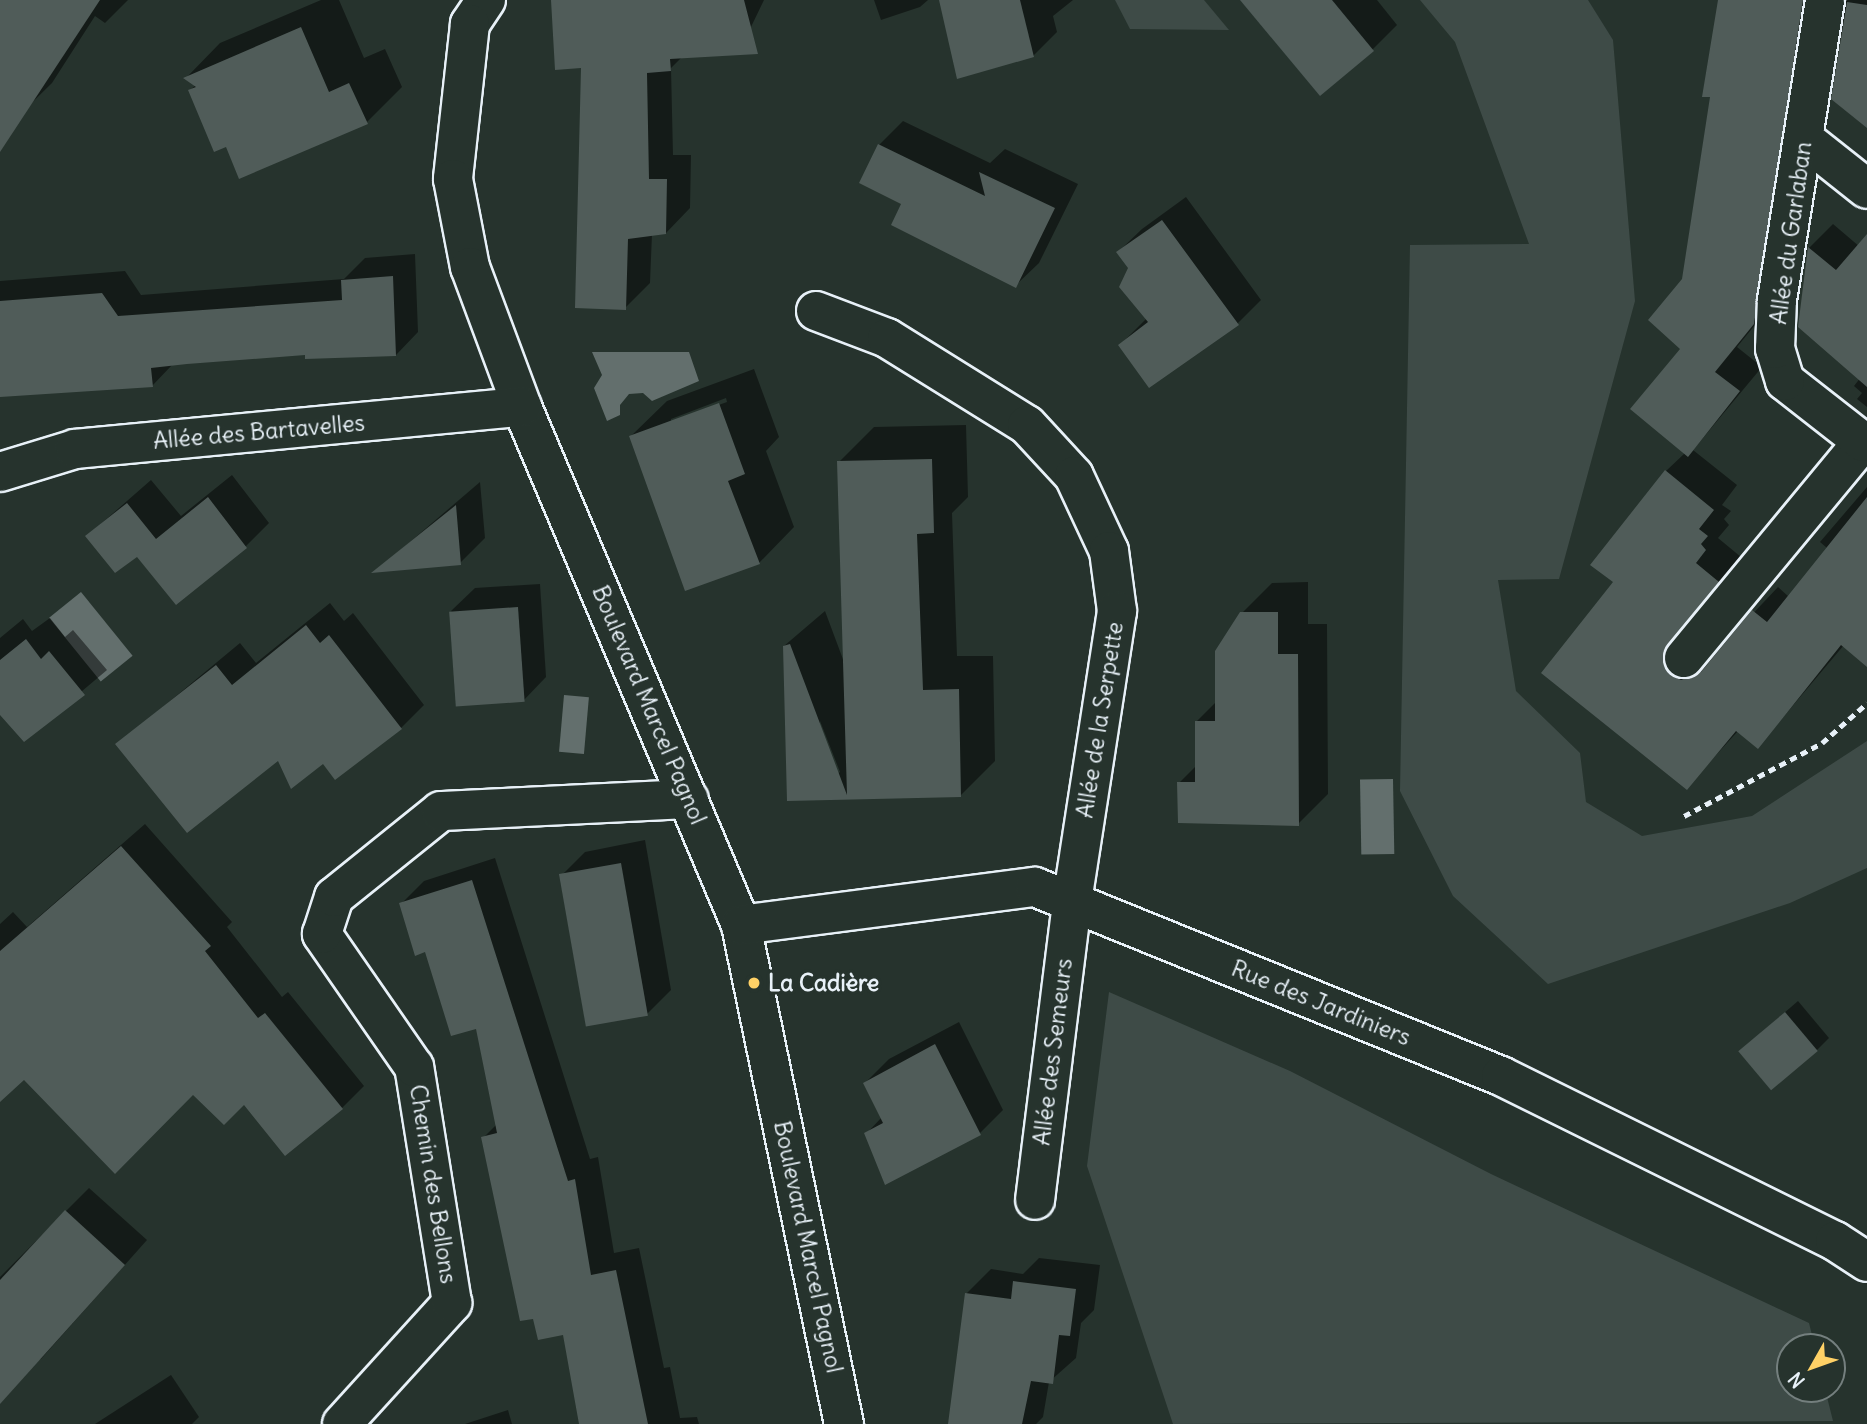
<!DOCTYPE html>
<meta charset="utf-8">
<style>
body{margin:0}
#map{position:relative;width:1867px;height:1424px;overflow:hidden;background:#26332d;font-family:Delius,sans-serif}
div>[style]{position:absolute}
.green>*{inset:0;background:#3e4b47}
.water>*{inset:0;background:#636f6d;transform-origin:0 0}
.shadow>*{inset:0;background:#0007}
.building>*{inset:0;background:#505c59;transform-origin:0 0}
.path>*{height:4.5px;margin-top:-2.25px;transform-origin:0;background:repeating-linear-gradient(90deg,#e8f1f8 0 7px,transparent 0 12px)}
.roads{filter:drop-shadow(2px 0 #e8f1f8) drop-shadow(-2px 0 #e8f1f8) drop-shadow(0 2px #e8f1f8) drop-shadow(0 -2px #e8f1f8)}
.minor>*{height:38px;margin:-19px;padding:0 19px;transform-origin:19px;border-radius:19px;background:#26332d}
.dots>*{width:19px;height:19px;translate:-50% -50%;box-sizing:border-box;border:4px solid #26332d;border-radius:50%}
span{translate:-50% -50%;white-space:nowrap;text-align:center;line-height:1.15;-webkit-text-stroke:6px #26332d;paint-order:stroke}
.street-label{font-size:23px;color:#e8f1f8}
.poi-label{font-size:23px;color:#e8f1f8;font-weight:700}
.left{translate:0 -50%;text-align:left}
.north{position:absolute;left:1776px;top:1333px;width:70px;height:70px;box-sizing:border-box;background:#26332d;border:2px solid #747f7e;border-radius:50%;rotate:230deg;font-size:19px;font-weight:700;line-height:28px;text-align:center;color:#e8f1f8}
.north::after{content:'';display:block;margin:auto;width:24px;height:32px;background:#ffd166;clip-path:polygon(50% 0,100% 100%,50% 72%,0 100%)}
</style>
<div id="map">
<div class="green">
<div style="clip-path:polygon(1115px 0,1204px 0,1229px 30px,1130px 29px)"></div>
<div style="clip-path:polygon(1420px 0,1588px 0,1613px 40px,1635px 301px,1559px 579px,1498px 580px,1516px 691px,1580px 753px,1586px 802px,1642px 836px,1752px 816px,1867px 741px,1867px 868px,1790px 903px,1548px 984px,1453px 896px,1400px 791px,1410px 245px,1529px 244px,1455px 42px)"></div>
<div style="clip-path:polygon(1109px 992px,1290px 1071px,1491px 1174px,1809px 1323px,1815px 1347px,1790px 1347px,1790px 1389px,1825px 1389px,1833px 1421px,1173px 1424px,1087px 1166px)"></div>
</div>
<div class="water">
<div style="clip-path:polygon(592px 352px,689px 352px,699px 381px,652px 401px,643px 393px,629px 394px,620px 405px,620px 415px,607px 421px,594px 388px,602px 375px)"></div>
<div style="left:81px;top:592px;width:82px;height:41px;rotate:51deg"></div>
<div style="left:564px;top:695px;width:25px;height:57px;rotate:5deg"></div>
<div style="left:1393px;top:779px;width:75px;height:33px;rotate:89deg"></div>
</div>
<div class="shadow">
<div style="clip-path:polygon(0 0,128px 0,105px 23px,95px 16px,52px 83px,0 134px)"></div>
<div style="clip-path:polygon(321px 0,339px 0,364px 58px,385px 49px,402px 87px,367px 122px,227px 145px,190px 90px,196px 85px,186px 78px,220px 43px)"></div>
<div style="clip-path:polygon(552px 0,764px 0,750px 29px,682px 57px,671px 68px,673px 155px,691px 155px,690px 208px,666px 233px,652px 234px,650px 283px,625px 308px,583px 66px)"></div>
<div style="clip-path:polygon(874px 0,928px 0,920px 7px,881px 20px)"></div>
<div style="clip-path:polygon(940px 0,1073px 0,1053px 16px,1057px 32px,1033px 56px)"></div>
<div style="clip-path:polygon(1258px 0,1377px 0,1397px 25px,1372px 50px)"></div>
<div style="clip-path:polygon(1719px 0,1822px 0,1777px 298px,1737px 347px,1762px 367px,1693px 450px,1737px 485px,1722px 505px,1731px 511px,1724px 519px,1729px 525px,1718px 538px,1741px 557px,1686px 630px,1693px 651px,1714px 655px,1778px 587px,1789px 597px,1827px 548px,1820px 542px,1867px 487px,1867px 665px,1844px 645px,1758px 747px,1738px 731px,1686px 788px,1615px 582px,1666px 471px,1685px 453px,1683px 279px,1712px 96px)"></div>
<div style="clip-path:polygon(1846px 0,1867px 0,1867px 125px,1833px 98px)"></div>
<div style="clip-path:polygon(903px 121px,990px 163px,1005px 149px,1078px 184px,1039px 263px,1015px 286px,903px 203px,879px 145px)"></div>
<div style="clip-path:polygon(1186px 197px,1261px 300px,1237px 324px,1120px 345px,1147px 318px,1130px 268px,1118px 252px,1142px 229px)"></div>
<div style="clip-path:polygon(1833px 224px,1860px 247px,1867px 240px,1867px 407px,1857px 399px,1862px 393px,1854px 386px,1861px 377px,1800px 326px,1809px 248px)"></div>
<div style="clip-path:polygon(415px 254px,418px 332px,396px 355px,306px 353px,173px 364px,152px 386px,0 396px,0 281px,125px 271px,141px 295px,344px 279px,365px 258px)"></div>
<div style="clip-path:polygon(evenodd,754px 369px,779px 437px,766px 451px,794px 527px,759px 563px,631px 436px,667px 401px,754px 369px,726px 398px,727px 402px,671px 422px,671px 419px,726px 398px)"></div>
<div style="clip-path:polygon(evenodd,966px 425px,968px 497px,952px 513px,957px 656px,993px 656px,995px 761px,961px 795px,789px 799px,784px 646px,825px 611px,844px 662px,839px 462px,874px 427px,966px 425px,820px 721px,840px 772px,837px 774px,820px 729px,820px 721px)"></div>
<div style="clip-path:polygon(232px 475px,269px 523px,246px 546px,138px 555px,87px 536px,151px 480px,181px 516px)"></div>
<div style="clip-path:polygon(480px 482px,485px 538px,460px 563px,376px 571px)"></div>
<div style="clip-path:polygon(1308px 582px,1308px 624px,1327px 624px,1328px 794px,1298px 824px,1179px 783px,1197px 765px,1197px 721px,1217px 701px,1241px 614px,1272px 583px)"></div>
<div style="clip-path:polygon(540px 584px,546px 677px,523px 701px,451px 611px,475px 588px)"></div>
<div style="clip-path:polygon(330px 603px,344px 621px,353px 613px,424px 705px,401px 728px,323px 762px,117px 745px,240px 643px,256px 663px)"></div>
<div style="clip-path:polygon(50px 618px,65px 637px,73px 630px,107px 670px,24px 740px,0 712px,0 638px,23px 619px,32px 631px)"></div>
<div style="clip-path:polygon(145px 824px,232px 922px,227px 927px,282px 997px,288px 992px,364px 1086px,342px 1108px,244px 1103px,193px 1093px,24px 1077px,0 1070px,0 924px,13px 912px,27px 927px)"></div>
<div style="clip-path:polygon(645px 840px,671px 990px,646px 1015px,561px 876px,585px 852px)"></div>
<div style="clip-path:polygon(495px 858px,590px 1159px,598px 1157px,614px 1253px,639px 1248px,664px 1368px,670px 1367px,680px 1418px,697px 1417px,699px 1424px,581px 1424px,564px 1333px,483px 1138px,497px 1124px,477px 1027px,401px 904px,424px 881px)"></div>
<div style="clip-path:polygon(1798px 1001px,1829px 1038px,1817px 1050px,1740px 1051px)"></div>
<div style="clip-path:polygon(959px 1022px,1003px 1110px,980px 1133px,866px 1134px,882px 1117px,865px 1083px,889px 1059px)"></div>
<div style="clip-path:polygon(89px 1188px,147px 1240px,41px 1359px,0 1365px,0 1277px)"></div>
<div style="clip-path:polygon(1039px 1258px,1100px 1265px,1094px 1310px,1081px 1323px,1076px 1358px,1049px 1382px,1043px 1417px,1036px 1424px,950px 1424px,967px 1293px,991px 1269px,1023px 1274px)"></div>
<div style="clip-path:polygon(171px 1375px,199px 1417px,192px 1424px,95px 1424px)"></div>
<div style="clip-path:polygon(508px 1410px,512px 1424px,465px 1424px)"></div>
</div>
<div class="building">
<div style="clip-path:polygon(0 0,100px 0,0 152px)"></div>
<div style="clip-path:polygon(551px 0,744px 0,758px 54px,670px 59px,671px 71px,647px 73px,649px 179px,667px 179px,666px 234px,628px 239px,626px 310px,575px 308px,581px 68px,555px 70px)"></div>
<div style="clip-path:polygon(939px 0,1020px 0,1034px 57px,957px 79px)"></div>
<div style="clip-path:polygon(1240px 0,1332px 0,1374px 51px,1320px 96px)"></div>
<div style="clip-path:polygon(1718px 0,1803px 0,1754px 324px,1715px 372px,1740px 391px,1688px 457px,1630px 409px,1680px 349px,1648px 320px,1682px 279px,1710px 97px,1702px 97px)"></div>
<div style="clip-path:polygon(1847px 2px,1867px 5px,1867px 128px,1831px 99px)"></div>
<div style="clip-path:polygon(301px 27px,329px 92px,349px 83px,368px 124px,239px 179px,226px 147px,214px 152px,188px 90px,196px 87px,183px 78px)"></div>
<div style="clip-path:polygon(878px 144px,985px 196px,979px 172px,1055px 208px,1016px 288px,891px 225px,901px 204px,859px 183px)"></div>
<div style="clip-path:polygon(1162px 220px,1239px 325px,1149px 388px,1118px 345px,1148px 322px,1119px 287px,1128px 268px,1116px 252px)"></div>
<div style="clip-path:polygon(1867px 234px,1867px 387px,1798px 327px,1808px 247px,1836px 270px)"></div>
<div style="clip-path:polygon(393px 276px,396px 356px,305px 359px,305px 355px,187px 364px,151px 368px,153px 387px,0 397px,0 301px,102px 293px,118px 316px,342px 300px,341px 280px)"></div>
<div style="clip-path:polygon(719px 403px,745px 474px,728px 481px,760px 564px,685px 591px,629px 436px)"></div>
<div style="clip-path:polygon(932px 459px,934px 533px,917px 534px,923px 690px,959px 689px,961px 797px,787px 801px,783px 646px,790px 644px,847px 795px,837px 461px)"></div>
<div style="clip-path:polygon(1665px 470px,1714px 510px,1699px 529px,1708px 536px,1701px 544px,1706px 550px,1696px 563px,1719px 582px,1663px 654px,1670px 674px,1681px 680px,1701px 672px,1752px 610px,1767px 622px,1867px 497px,1867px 667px,1841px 645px,1758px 749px,1736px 731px,1687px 790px,1541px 673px,1613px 582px,1590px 565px)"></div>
<div style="clip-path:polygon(208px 497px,247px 548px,176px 605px,137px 557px,115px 573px,85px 536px,127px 503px,156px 539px)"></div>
<div style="clip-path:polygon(456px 505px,461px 565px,371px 573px)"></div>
<div style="left:518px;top:607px;width:95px;height:69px;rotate:86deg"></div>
<div style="clip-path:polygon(1240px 612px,1278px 612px,1278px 654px,1298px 654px,1299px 826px,1178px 823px,1177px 782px,1195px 782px,1195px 721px,1215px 721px,1215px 651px)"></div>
<div style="clip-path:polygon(306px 625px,320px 643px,329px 635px,402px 729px,335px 780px,323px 764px,291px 789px,278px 761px,187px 833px,115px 744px,216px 665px,232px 685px)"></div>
<div style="clip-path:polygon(26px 639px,41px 659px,49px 651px,85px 695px,24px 742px,0 715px,0 660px)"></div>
<div style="clip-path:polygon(121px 846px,211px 946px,205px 951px,258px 1018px,265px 1013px,343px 1109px,285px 1156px,244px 1105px,224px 1125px,193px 1095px,115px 1174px,24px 1080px,0 1102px,0 951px)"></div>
<div style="left:621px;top:863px;width:155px;height:63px;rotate:80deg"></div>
<div style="clip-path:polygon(472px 880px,568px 1181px,575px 1179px,591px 1275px,616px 1270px,648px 1424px,579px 1424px,563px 1335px,538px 1340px,533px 1319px,520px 1321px,481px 1137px,497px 1133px,476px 1029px,451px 1036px,425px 952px,415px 956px,399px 903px)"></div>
<div style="left:1785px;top:1012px;width:51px;height:61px;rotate:50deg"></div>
<div style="clip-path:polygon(935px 1044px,981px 1135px,885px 1185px,864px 1133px,883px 1123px,863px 1083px)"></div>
<div style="clip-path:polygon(65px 1210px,125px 1265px,0 1404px,0 1280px)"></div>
<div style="clip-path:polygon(1013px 1281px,1076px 1289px,1070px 1336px,1059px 1335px,1053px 1384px,1031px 1381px,1022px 1424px,948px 1424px,965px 1293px,1011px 1299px)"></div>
</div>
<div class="path">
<div style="left:1684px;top:816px;width:156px;rotate:-27.9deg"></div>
<div style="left:1822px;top:743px;width:60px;rotate:-41.6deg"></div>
</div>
<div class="roads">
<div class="minor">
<div style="left:486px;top:0;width:29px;rotate:124deg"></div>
<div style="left:470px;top:24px;width:156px;rotate:96.3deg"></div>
<div style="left:453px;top:179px;width:90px;rotate:79.1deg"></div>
<div style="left:470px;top:267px;width:149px;rotate:69.6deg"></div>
<div style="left:522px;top:407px;width:562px;rotate:67.08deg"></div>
<div style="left:741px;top:925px;width:510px;rotate:78.34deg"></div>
<div style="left:1804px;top:139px;width:80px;rotate:38.4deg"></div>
<div style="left:816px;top:311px;width:76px;rotate:20.8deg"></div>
<div style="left:887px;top:338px;width:165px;rotate:31.9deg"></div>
<div style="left:1027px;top:425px;width:69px;rotate:47.3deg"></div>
<div style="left:1074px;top:476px;width:83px;rotate:65deg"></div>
<div style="left:1109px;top:551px;width:61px;rotate:82.4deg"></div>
<div style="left:1117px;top:611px;width:295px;rotate:98.8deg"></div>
<div style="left:1072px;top:903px;width:299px;rotate:97.1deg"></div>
<div style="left:0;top:472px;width:78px;rotate:-17deg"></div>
<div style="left:75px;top:449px;width:449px;rotate:-5.4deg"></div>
<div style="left:1684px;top:658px;width:281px;rotate:-50.4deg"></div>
<div style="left:1863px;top:442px;width:99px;rotate:-142deg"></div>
<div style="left:1785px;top:381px;width:34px;rotate:-107deg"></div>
<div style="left:1775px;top:349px;width:49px;rotate:-87.7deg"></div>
<div style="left:1777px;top:300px;width:304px;rotate:-80.9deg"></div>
<div style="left:741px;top:925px;width:296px;rotate:-7.4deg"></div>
<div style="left:1035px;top:887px;width:503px;rotate:22.08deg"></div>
<div style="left:1501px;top:1076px;width:373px;rotate:26.3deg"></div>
<div style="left:1835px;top:1241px;width:38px;rotate:33deg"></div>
<div style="left:342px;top:1424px;width:164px;rotate:-47.7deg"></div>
<div style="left:452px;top:1303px;width:239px;rotate:-99.1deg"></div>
<div style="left:414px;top:1067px;width:162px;rotate:-124.7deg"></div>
<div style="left:322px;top:934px;width:39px;rotate:-72deg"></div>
<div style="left:334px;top:897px;width:137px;rotate:-38.8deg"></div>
<div style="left:441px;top:811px;width:248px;rotate:-2.8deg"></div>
</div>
</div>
<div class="dots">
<div style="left:754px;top:983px;background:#ffd166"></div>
</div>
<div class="street-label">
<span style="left:1791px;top:233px;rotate:-82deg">Allée du Garlaban</span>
<span style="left:259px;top:432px;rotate:-5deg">Allée des Bartavelles</span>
<span style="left:649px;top:705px;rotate:67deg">Boulevard Marcel Pagnol</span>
<span style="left:1100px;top:720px;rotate:-81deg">Allée de la Serpette</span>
<span style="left:1321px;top:1003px;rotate:22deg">Rue des Jardiniers</span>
<span style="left:1053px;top:1052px;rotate:-83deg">Allée des Semeurs</span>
<span style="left:433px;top:1184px;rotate:81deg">Chemin des Bellons</span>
<span style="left:808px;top:1247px;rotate:78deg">Boulevard Marcel Pagnol</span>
</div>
<div class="poi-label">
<span class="left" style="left:768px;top:983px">La Cadière</span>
</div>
<div class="north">N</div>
</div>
